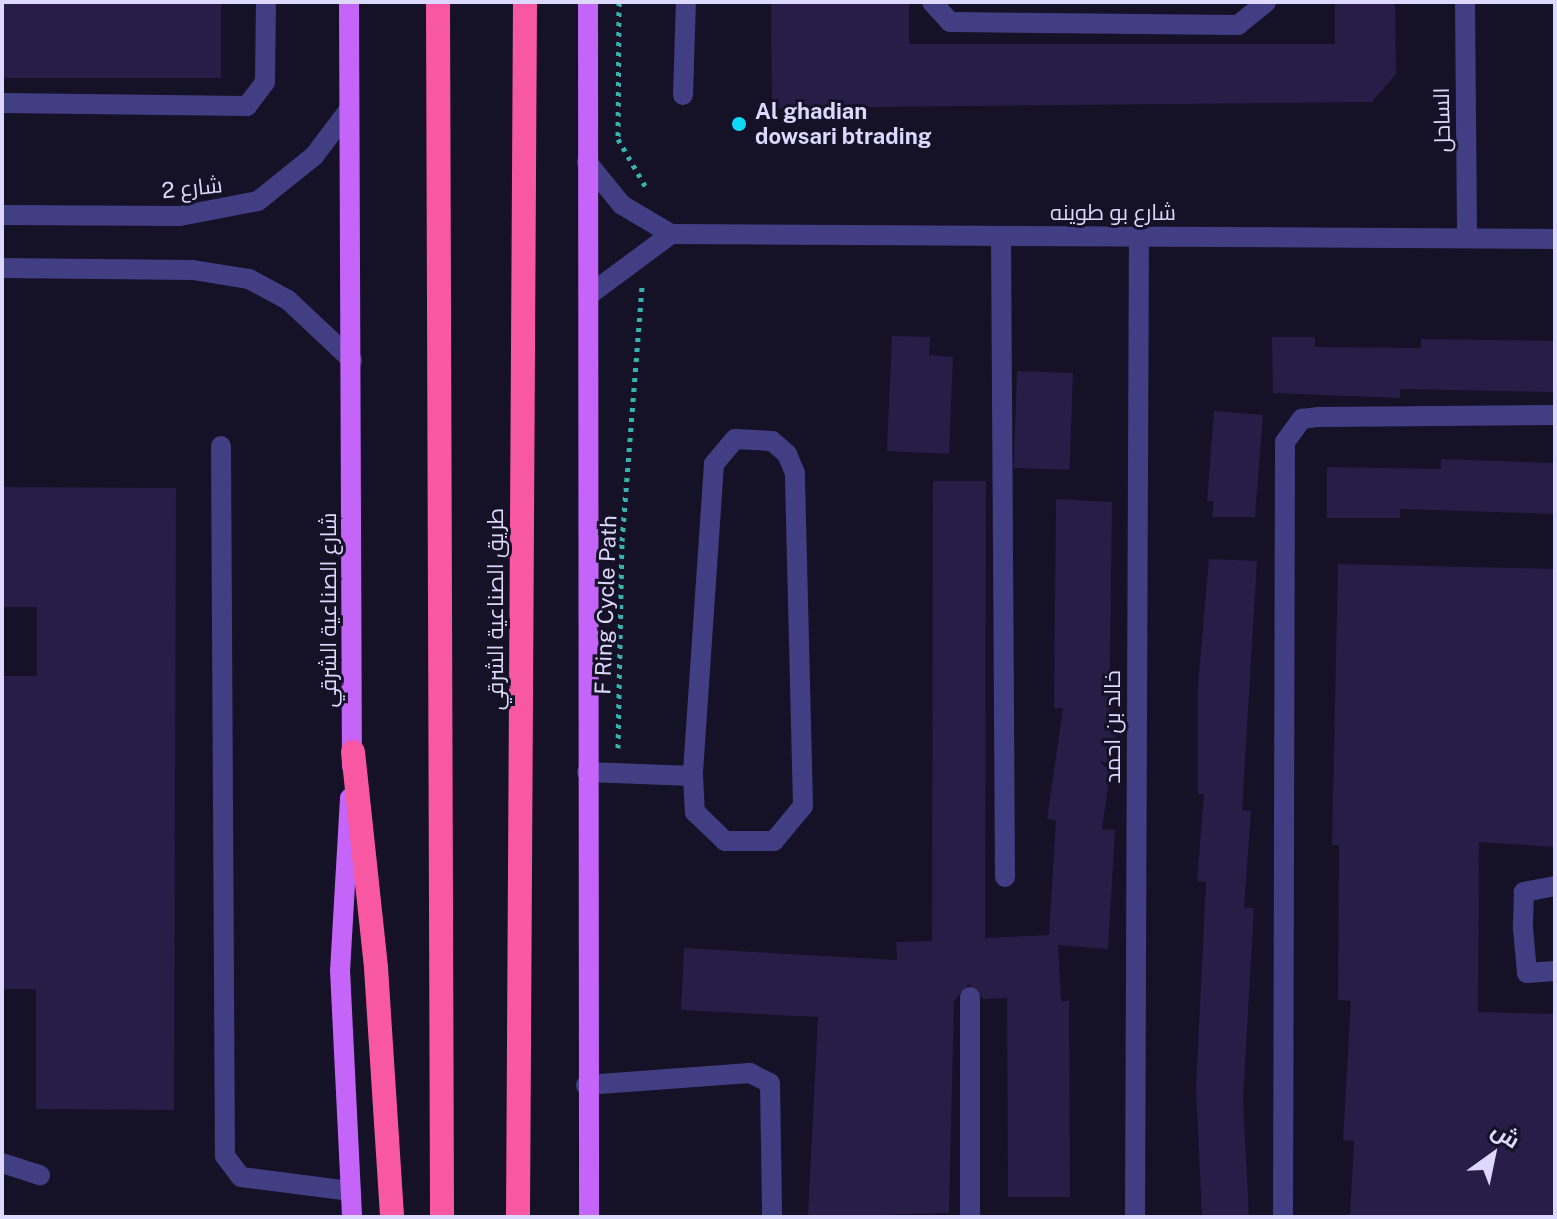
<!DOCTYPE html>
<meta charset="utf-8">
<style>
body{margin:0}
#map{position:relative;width:1557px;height:1219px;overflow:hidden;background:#151127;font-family:"Public Sans",Cairo,sans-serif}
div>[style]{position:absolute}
.building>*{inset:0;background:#271d47;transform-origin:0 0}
.path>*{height:5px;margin-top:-2.5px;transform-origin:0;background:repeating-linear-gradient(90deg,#35b4af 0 4px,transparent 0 10px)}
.minor>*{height:20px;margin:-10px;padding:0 10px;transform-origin:10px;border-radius:10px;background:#423e84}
.major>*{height:20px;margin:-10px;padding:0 10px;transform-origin:10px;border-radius:10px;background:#c464f9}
.highway>*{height:24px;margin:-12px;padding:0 12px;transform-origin:12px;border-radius:12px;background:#f858a2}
.dots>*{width:22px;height:22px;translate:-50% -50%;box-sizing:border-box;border:4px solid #151127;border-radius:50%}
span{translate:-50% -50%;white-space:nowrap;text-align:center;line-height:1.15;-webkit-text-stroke:6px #151127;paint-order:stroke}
.poi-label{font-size:22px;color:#ddd8fd;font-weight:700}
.left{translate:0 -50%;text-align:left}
.street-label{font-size:22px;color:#ddd8fd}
.frame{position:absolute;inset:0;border:4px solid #ddd8fd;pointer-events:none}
.north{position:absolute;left:1453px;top:1115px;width:80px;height:80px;-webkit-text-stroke:6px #151127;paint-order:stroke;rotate:33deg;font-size:22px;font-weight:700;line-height:32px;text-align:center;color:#ddd8fd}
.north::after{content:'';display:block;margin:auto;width:28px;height:36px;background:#ddd8fd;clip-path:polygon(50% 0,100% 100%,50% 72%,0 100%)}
</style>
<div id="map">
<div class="building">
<div style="left:2px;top:2px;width:219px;height:76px"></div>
<div style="clip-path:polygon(771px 2px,909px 2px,909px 44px,1335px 44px,1335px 2px,1395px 2px,1396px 74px,1372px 102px,772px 108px)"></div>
<div style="clip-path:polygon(892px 336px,930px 337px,929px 355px,953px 357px,949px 454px,887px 451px)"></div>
<div style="clip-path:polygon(1272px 337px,1315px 337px,1315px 347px,1421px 348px,1421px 339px,1555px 341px,1555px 392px,1400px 389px,1400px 398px,1273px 393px)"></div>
<div style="left:1017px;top:371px;width:56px;height:97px;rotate:2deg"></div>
<div style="clip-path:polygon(1214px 411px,1263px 415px,1255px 517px,1212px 517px,1214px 501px,1207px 501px)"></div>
<div style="clip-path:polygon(1441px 459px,1555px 463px,1555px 514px,1400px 509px,1400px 518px,1327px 518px,1327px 467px,1441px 469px)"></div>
<div style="clip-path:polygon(933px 481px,986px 481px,985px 938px,1049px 935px,1056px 820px,1047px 819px,1063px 708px,1054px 708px,1056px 499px,1112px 502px,1109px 730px,1116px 731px,1102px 829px,1115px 830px,1108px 949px,1058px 945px,1061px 1001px,1069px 1001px,1070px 1197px,1008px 1197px,1007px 998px,983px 999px,969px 984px,954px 1001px,949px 1213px,808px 1217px,818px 1017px,681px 1010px,684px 948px,897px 960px,896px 942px,932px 941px)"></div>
<div style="clip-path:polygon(2px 487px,176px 488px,174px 1110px,36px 1109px,36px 989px,2px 989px,2px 676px,37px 676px,37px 607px,2px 607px)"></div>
<div style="clip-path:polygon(1209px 559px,1257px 561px,1242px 810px,1251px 811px,1244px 907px,1254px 908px,1243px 1099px,1249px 1217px,1202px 1217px,1196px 1089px,1206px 882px,1197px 881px,1204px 794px,1198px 794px,1198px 685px)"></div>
<div style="clip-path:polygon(1338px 564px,1555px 569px,1555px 847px,1479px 842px,1478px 1012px,1555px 1014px,1555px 1217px,1350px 1217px,1354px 1141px,1343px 1140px,1351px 1001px,1338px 1000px,1339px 845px,1332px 845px)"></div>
</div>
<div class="path">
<div style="left:619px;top:2px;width:137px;rotate:90.4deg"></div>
<div style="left:618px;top:139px;width:58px;rotate:59.9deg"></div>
<div style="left:618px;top:748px;width:207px;rotate:-88.9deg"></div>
<div style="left:622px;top:541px;width:255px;rotate:-85.5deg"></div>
</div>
<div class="minor">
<div style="left:932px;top:2px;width:27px;rotate:48deg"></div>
<div style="left:950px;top:22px;width:288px;rotate:0.6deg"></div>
<div style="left:1238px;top:25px;width:36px;rotate:-39deg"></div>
<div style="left:1465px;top:2px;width:236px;rotate:89.5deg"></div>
<div style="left:683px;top:95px;width:93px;rotate:-88.2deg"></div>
<div style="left:2px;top:103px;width:245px;rotate:0.7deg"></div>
<div style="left:247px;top:106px;width:30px;rotate:-53deg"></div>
<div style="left:265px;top:82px;width:80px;rotate:-89.3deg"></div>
<div style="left:587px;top:162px;width:55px;rotate:50.9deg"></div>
<div style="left:622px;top:205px;width:57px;rotate:30.6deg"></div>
<div style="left:671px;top:234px;width:884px;rotate:0.32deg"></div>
<div style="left:2px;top:215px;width:178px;rotate:0.3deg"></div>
<div style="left:180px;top:216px;width:79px;rotate:-10.9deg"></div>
<div style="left:258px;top:201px;width:72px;rotate:-38.8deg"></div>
<div style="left:314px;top:156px;width:56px;rotate:-52.9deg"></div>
<div style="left:1001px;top:236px;width:641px;rotate:89.64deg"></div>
<div style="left:2px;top:268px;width:191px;rotate:0.6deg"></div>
<div style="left:193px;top:270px;width:57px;rotate:9.1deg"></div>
<div style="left:249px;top:279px;width:44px;rotate:28.3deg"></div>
<div style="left:288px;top:300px;width:88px;rotate:43.2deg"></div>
<div style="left:589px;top:295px;width:102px;rotate:-36.6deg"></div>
<div style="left:221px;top:446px;width:710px;rotate:89.68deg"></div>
<div style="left:225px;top:1156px;width:26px;rotate:53deg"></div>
<div style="left:241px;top:1177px;width:111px;rotate:7.3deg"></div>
<div style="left:587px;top:772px;width:106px;rotate:2.2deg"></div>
<div style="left:693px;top:776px;width:36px;rotate:87deg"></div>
<div style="left:695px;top:812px;width:42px;rotate:44deg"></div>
<div style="left:725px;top:841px;width:49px"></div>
<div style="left:774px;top:841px;width:45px;rotate:-50.4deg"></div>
<div style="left:803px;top:806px;width:333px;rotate:-91.4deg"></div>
<div style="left:795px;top:473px;width:21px;rotate:-113deg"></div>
<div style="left:787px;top:454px;width:20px;rotate:-139deg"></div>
<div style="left:772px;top:441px;width:37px;rotate:-177deg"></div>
<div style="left:735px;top:439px;width:33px;rotate:130deg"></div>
<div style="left:714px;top:464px;width:313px;rotate:93.9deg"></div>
<div style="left:1555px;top:886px;width:32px;rotate:169deg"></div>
<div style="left:1524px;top:892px;width:36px;rotate:92deg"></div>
<div style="left:1523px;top:928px;width:45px;rotate:84.9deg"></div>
<div style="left:1527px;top:973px;width:28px;rotate:-4deg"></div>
<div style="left:970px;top:997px;width:220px;rotate:90deg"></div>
<div style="left:586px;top:1085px;width:164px;rotate:-4.2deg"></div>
<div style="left:750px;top:1073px;width:22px;rotate:27deg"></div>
<div style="left:770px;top:1083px;width:134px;rotate:89.1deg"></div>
<div style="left:2px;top:1163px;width:40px;rotate:18deg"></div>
<div style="left:1135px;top:1217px;width:979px;rotate:-89.77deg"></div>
<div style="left:1283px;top:1217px;width:775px;rotate:-89.85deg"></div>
<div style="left:1285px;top:442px;width:29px;rotate:-54deg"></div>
<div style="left:1302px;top:419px;width:17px;rotate:-7deg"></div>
<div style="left:1319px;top:417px;width:236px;rotate:-0.5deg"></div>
</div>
<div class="major">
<div style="left:349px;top:2px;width:764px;rotate:89.78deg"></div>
<div style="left:588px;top:2px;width:1215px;rotate:89.95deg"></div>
<div style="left:350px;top:798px;width:172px;rotate:93.3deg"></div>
<div style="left:340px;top:970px;width:247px;rotate:87.2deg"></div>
</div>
<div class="highway">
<div style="left:438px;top:2px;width:1215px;rotate:89.81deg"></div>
<div style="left:353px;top:752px;width:217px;rotate:83.9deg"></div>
<div style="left:376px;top:968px;width:250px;rotate:86.3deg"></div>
<div style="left:518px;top:1217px;width:1215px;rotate:-89.67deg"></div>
</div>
<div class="dots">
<div style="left:739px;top:124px;background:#0cd9f5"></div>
</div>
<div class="poi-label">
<span class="left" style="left:755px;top:124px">Al ghadian<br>dowsari btrading</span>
</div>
<div class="street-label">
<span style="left:1442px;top:120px;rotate:-91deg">الساحل</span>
<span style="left:192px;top:188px;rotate:-6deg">شارع 2</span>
<span style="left:1113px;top:213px">شارع بو طوينه</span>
<span style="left:606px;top:605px;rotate:-88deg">F Ring Cycle Path</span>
<span style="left:496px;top:609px;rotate:-90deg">طريق الصناعية الشرقي</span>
<span style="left:329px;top:610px;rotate:-90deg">شارع الصناعية الشرقي</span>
<span style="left:1113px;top:727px;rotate:-90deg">خالد بن احمد</span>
</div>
<div class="frame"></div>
<div class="north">ش</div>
</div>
